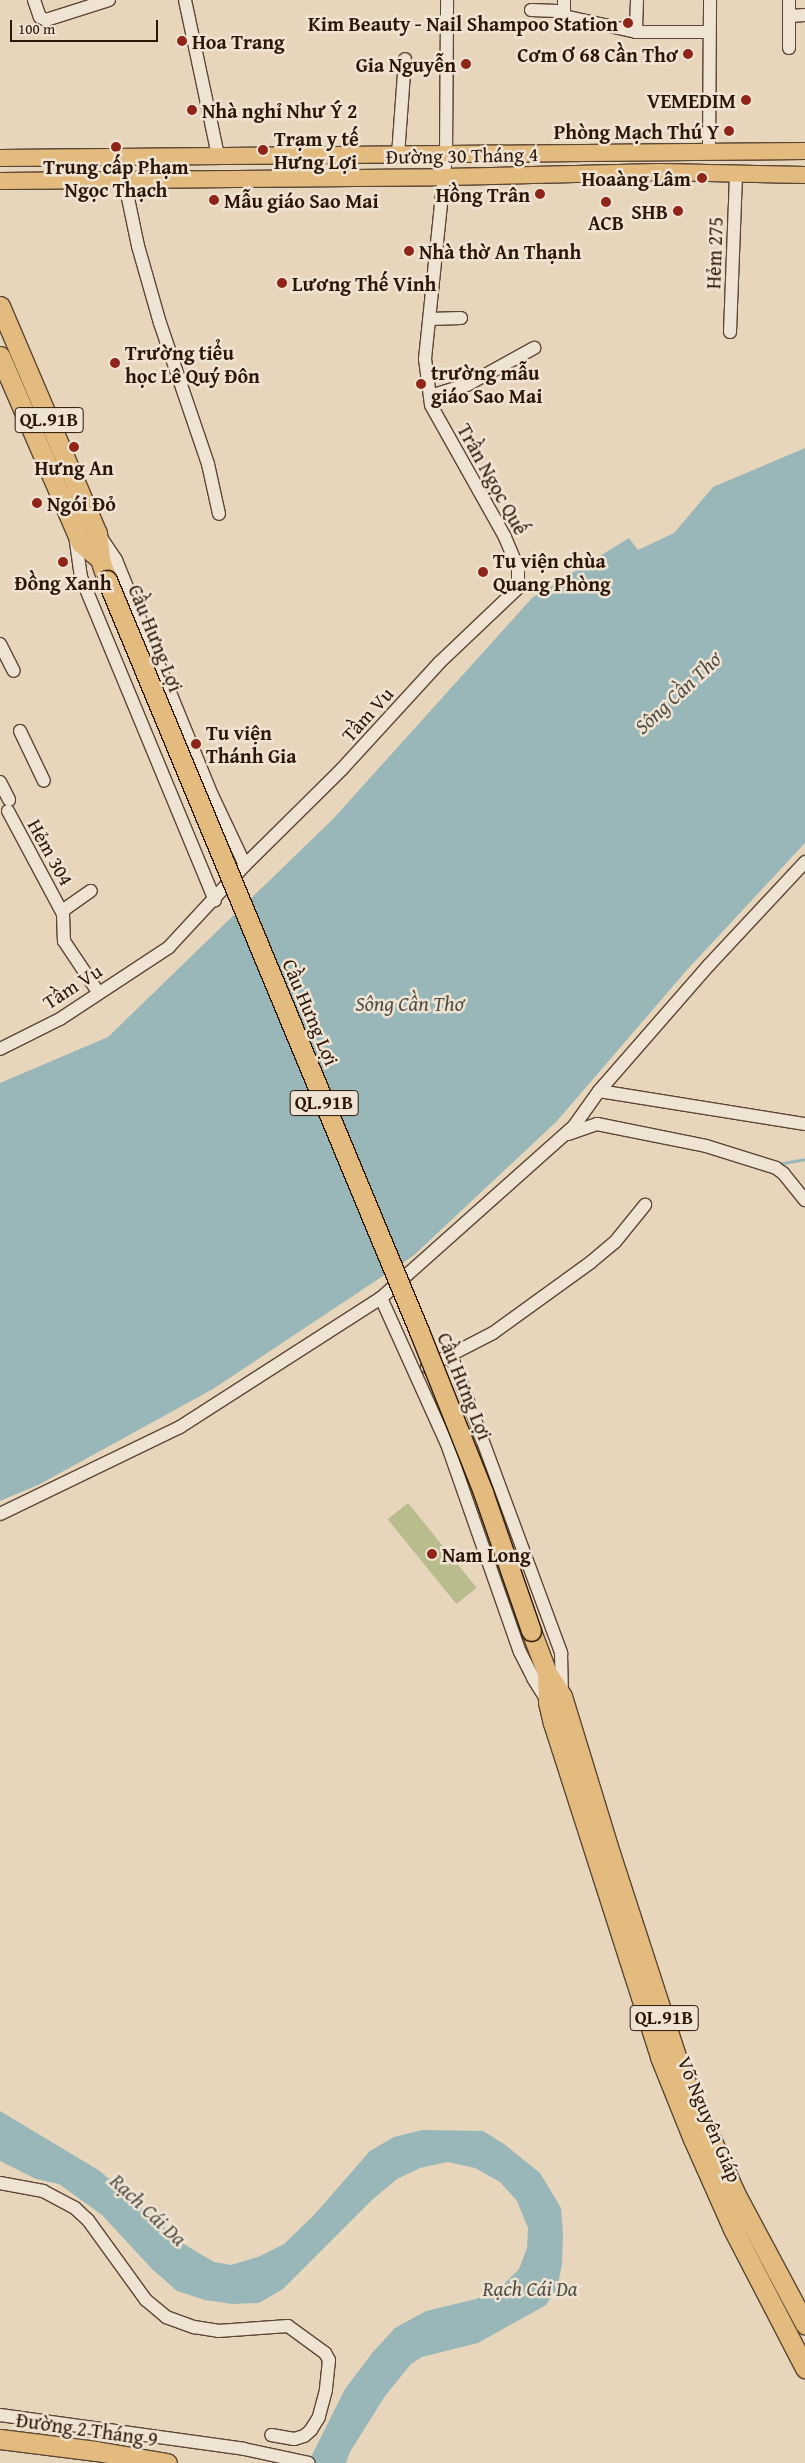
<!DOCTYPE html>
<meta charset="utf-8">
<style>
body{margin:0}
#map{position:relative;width:805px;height:2463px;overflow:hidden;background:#e7d6bc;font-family:"Gentium Book Plus",serif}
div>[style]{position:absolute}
.green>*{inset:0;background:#b9bd8e;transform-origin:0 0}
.water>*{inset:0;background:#99b7b8}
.stream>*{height:3px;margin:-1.5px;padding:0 1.5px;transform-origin:1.5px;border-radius:1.5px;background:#99b7b8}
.roads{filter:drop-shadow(1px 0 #5c4634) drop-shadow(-1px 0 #5c4634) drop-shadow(0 1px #5c4634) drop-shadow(0 -1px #5c4634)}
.minor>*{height:12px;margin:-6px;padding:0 6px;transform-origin:6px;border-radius:6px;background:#efe4d3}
.major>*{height:16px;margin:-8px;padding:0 8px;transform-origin:8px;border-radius:8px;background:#e4bb7e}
.highway>*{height:19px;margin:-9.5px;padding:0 9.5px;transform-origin:9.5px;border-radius:9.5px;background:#e4bb7e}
.bridges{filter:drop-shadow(1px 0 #2d1607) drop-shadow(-1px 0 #2d1607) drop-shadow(0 1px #2d1607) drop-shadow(0 -1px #2d1607)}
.highway-bridge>*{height:19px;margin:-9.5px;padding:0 9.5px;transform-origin:9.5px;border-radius:9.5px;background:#e4bb7e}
.dots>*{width:14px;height:14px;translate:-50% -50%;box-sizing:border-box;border:2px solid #efe4d3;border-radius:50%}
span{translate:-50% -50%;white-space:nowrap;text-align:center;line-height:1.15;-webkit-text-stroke:5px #efe4d3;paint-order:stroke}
.shield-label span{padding:1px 4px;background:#efe4d3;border:1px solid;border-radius:4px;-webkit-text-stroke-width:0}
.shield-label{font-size:19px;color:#2d1607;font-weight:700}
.poi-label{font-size:20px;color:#2d1607;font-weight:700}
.right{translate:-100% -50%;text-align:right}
.left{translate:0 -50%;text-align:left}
.street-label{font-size:20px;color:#2d1607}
.water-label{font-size:21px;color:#534e45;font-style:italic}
.scale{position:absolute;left:10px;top:20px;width:148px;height:22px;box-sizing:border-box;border:2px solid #2d1607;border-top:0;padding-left:6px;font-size:15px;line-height:18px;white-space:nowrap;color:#2d1607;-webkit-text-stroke:4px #efe4d3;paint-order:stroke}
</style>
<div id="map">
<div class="green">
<div style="left:408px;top:1503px;width:109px;height:26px;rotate:51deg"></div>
</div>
<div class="water">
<div style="clip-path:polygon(805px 448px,805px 843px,686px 971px,557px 1121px,413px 1256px,213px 1389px,40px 1484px,0 1501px,0 1083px,108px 1037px,333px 819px,532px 598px,629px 538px,638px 550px,674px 533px,713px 487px)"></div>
<div style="clip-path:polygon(0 2111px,100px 2171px,182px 2243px,214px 2262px,231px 2265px,258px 2257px,284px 2244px,314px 2215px,370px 2151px,394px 2137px,422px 2130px,483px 2131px,504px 2144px,540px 2173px,561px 2208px,563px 2235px,562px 2264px,557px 2289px,546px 2305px,478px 2343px,422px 2357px,411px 2364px,385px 2396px,350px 2452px,346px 2463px,308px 2463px,345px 2389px,373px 2352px,395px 2328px,426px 2311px,476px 2299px,501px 2287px,519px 2269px,527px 2248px,528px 2228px,517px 2201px,500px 2182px,475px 2168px,448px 2162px,420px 2168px,397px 2179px,372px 2200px,283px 2289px,259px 2303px,233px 2304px,205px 2300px,177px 2291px,152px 2269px,102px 2215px,59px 2184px,36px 2179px,0 2161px)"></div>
</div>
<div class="stream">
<div style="left:777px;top:1164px;width:28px;rotate:-10deg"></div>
</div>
<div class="roads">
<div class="minor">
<div style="left:34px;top:0;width:18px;rotate:71deg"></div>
<div style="left:40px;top:17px;width:7px;rotate:27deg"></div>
<div style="left:46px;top:20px;width:66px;rotate:-17.6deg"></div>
<div style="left:185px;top:0;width:158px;rotate:78deg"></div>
<div style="left:564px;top:0;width:16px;rotate:90deg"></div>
<div style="left:564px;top:16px;width:74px;rotate:12.5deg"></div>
<div style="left:637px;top:0;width:32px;rotate:92deg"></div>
<div style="left:636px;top:32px;width:73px"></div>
<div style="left:531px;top:10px;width:33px;rotate:2deg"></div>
<div style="left:790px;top:16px;width:15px;rotate:-4deg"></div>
<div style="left:789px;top:48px;width:48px;rotate:-90deg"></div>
<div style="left:709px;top:151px;width:151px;rotate:-89.6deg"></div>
<div style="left:398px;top:155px;width:96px;rotate:-85.8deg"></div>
<div style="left:124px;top:179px;width:68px;rotate:78.2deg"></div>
<div style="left:138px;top:246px;width:80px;rotate:74.1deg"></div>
<div style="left:160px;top:323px;width:149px;rotate:71.2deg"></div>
<div style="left:208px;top:464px;width:51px;rotate:77.6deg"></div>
<div style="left:430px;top:319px;width:31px;rotate:-2deg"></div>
<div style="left:730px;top:332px;width:158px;rotate:-87.8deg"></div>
<div style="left:430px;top:396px;width:39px;rotate:-17deg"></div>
<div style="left:467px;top:385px;width:77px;rotate:-28.9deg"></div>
<div style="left:75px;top:535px;width:42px;rotate:81.9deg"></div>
<div style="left:81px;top:577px;width:350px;rotate:67.5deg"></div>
<div style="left:100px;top:536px;width:29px;rotate:56deg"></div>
<div style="left:116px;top:560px;width:254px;rotate:67.8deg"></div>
<div style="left:212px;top:795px;width:77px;rotate:64.8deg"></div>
<div style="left:0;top:644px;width:30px;rotate:63deg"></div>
<div style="left:20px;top:731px;width:55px;rotate:64.4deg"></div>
<div style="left:0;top:782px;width:20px;rotate:63deg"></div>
<div style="left:8px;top:811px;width:117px;rotate:61.9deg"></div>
<div style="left:63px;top:914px;width:27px;rotate:88deg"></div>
<div style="left:64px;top:941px;width:61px;rotate:56.3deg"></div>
<div style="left:62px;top:911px;width:35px;rotate:-35deg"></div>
<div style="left:0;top:1049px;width:67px;rotate:-26.6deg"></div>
<div style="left:60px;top:1019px;width:131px;rotate:-33.4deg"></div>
<div style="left:169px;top:947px;width:112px;rotate:-47.2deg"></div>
<div style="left:245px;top:865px;width:136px;rotate:-44.7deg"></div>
<div style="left:342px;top:769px;width:144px;rotate:-47.5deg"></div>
<div style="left:439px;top:663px;width:109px;rotate:-43.5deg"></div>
<div style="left:518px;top:588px;width:20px;rotate:-90deg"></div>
<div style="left:518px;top:568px;width:34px;rotate:-113deg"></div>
<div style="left:505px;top:537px;width:151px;rotate:-119.3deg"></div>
<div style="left:431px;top:405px;width:46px;rotate:-97.4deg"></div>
<div style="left:425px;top:359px;width:205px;rotate:-84.1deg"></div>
<div style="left:446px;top:155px;width:155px;rotate:-89.6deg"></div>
<div style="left:599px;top:1091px;width:209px;rotate:9.1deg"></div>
<div style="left:568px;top:1134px;width:31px;rotate:-19deg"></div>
<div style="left:597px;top:1124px;width:111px;rotate:11.4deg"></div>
<div style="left:706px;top:1146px;width:73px;rotate:17.4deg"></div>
<div style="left:776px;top:1168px;width:9px;rotate:36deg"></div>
<div style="left:783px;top:1173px;width:35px;rotate:51deg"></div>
<div style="left:381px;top:1298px;width:160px;rotate:65.7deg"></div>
<div style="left:447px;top:1444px;width:220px;rotate:70.7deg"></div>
<div style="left:520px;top:1652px;width:29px;rotate:63deg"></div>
<div style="left:533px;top:1678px;width:26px;rotate:58deg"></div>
<div style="left:451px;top:1355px;width:318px;rotate:69.7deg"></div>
<div style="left:561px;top:1653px;width:43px;rotate:88.7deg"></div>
<div style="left:427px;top:1367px;width:74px;rotate:-27.3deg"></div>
<div style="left:493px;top:1333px;width:121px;rotate:-35.9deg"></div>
<div style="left:591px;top:1262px;width:31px;rotate:-40deg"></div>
<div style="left:615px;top:1242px;width:48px;rotate:-51deg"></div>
<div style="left:0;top:1514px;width:200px;rotate:-25.8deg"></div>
<div style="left:180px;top:1427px;width:239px;rotate:-32.7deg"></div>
<div style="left:381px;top:1298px;width:259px;rotate:-41.7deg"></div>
<div style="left:574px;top:1126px;width:43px;rotate:-54.5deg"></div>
<div style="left:599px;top:1091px;width:167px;rotate:-48.9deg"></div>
<div style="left:709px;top:965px;width:141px;rotate:-47deg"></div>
<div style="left:0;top:2183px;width:44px;rotate:10.5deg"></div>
<div style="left:43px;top:2191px;width:36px;rotate:28deg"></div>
<div style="left:75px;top:2208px;width:18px;rotate:43deg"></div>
<div style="left:88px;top:2220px;width:99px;rotate:54.1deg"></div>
<div style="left:146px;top:2300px;width:26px;rotate:40deg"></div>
<div style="left:166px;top:2317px;width:30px;rotate:20deg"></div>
<div style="left:194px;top:2327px;width:24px;rotate:9deg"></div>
<div style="left:218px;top:2331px;width:70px;rotate:-4.1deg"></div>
<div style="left:288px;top:2326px;width:46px;rotate:36.1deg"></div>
<div style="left:325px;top:2353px;width:8px;rotate:60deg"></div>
<div style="left:329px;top:2360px;width:30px;rotate:96deg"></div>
<div style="left:326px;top:2390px;width:28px;rotate:105deg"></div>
<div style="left:319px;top:2417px;width:15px;rotate:122deg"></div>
<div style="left:311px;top:2430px;width:9px;rotate:139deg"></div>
<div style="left:304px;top:2436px;width:10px;rotate:163deg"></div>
<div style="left:294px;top:2439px;width:23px;rotate:-170deg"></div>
<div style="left:0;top:2415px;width:246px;rotate:7.9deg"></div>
<div style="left:244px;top:2449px;width:66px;rotate:12.2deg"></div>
</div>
<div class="major">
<div style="left:0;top:158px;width:805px;rotate:-0.5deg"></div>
<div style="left:0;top:181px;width:444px;rotate:-0.5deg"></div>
<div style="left:444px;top:177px;width:216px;rotate:-1.3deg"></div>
<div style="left:660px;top:172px;width:145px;rotate:1.2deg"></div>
</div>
<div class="highway">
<div style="left:0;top:306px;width:247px;rotate:66.9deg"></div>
<div style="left:97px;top:533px;width:26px;rotate:83deg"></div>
<div style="left:100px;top:559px;width:22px;rotate:72deg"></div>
<div style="left:0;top:356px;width:204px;rotate:66.6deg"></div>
<div style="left:81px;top:543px;width:25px;rotate:40deg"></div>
<div style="left:531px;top:1631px;width:45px;rotate:69.1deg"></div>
<div style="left:547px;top:1673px;width:27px;rotate:57deg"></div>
<div style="left:562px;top:1696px;width:167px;rotate:73deg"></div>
<div style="left:611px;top:1856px;width:226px;rotate:72deg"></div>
<div style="left:681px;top:2071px;width:133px;rotate:66.1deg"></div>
<div style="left:735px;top:2193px;width:149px;rotate:61.9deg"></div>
<div style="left:547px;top:1673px;width:29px;rotate:88deg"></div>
<div style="left:548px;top:1702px;width:22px;rotate:77deg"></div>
<div style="left:553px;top:1723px;width:351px;rotate:72.2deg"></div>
<div style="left:660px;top:2057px;width:88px;rotate:68.1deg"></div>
<div style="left:693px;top:2139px;width:98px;rotate:66deg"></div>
<div style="left:733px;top:2229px;width:157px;rotate:62.6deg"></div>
<div style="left:0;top:2439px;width:97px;rotate:7.1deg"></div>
<div style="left:96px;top:2451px;width:72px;rotate:9.6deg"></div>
</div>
</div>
<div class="bridges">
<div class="highway-bridge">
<div style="left:107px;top:580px;width:813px;rotate:67.44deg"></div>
<div style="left:419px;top:1331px;width:173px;rotate:68.3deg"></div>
<div style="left:483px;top:1492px;width:147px;rotate:70.9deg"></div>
</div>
</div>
<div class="dots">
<div style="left:628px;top:23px;background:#8f2418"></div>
<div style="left:182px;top:41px;background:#8f2418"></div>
<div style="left:688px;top:54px;background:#8f2418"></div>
<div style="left:466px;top:64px;background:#8f2418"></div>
<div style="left:746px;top:100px;background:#8f2418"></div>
<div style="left:192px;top:110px;background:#8f2418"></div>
<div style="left:729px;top:131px;background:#8f2418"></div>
<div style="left:116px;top:147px;background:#8f2418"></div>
<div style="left:263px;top:150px;background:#8f2418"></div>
<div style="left:702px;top:178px;background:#8f2418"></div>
<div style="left:540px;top:194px;background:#8f2418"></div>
<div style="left:214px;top:200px;background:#8f2418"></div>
<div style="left:606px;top:202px;background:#8f2418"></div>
<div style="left:678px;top:211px;background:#8f2418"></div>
<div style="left:409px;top:251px;background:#8f2418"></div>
<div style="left:282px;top:283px;background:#8f2418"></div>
<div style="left:115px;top:363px;background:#8f2418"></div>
<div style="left:421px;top:384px;background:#8f2418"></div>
<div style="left:74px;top:447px;background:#8f2418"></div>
<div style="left:37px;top:503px;background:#8f2418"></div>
<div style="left:63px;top:562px;background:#8f2418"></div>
<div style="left:483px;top:572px;background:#8f2418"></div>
<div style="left:196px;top:744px;background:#8f2418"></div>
<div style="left:432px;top:1554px;background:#8f2418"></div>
</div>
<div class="shield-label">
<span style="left:49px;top:420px">QL.91B</span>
<span style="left:324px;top:1103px">QL.91B</span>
<span style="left:664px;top:2018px">QL.91B</span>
</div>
<div class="poi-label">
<span class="right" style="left:618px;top:23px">Kim Beauty - Nail Shampoo Station</span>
<span class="left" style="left:192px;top:41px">Hoa Trang</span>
<span class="right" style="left:678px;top:54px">Cơm Ơ 68 Cần Thơ</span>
<span class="right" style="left:456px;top:64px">Gia Nguyễn</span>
<span class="right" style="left:736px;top:100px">VEMEDIM</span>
<span class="left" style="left:202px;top:110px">Nhà nghỉ Như Ý 2</span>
<span class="right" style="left:719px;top:131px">Phòng Mạch Thú Y</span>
<span class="left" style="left:274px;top:150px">Trạm y tế<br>Hưng Lợi</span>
<span style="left:116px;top:178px">Trung cấp Phạm<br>Ngọc Thạch</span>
<span class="right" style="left:691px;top:178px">Hoaàng Lâm</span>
<span class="right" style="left:530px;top:194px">Hồng Trân</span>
<span class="left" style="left:224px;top:200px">Mẫu giáo Sao Mai</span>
<span class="right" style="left:668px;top:211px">SHB</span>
<span style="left:606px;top:222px">ACB</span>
<span class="left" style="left:419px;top:251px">Nhà thờ An Thạnh</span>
<span class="left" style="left:292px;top:283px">Lương Thế Vinh</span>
<span class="left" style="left:125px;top:364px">Trường tiểu<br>học Lê Quý Đôn</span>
<span class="left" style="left:431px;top:384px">trường mẫu<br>giáo Sao Mai</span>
<span style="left:74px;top:467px">Hưng An</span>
<span class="left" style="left:47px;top:503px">Ngói Đỏ</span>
<span class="left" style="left:493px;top:572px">Tu viện chùa<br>Quang Phòng</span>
<span style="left:63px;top:582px">Đồng Xanh</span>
<span class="left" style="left:206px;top:744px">Tu viện<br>Thánh Gia</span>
<span class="left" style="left:442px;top:1554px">Nam Long</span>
</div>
<div class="street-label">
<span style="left:462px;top:155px;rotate:-1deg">Đường 30 Tháng 4</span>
<span style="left:714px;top:253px;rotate:-88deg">Hẻm 275</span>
<span style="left:493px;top:479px;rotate:61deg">Trần Ngọc Quế</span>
<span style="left:156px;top:638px;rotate:68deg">Cầu Hưng Lợi</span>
<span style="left:367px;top:714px;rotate:-48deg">Tầm Vu</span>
<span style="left:51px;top:852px;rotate:61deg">Hẻm 304</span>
<span style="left:72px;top:986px;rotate:-33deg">Tầm Vu</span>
<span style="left:311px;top:1012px;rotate:67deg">Cầu Hưng Lợi</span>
<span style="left:465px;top:1386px;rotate:68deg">Cầu Hưng Lợi</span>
<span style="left:710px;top:2119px;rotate:67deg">Võ Nguyên Giáp</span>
<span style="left:87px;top:2429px;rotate:8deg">Đường 2 Tháng 9</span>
</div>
<div class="water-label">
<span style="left:678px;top:693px;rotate:-43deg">Sông Cần Thơ</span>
<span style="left:410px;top:1004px">Sông Cần Thơ</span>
<span style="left:148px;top:2210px;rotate:43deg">Rạch Cái Da</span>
<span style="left:530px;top:2289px">Rạch Cái Da</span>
</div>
<div class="scale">100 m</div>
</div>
